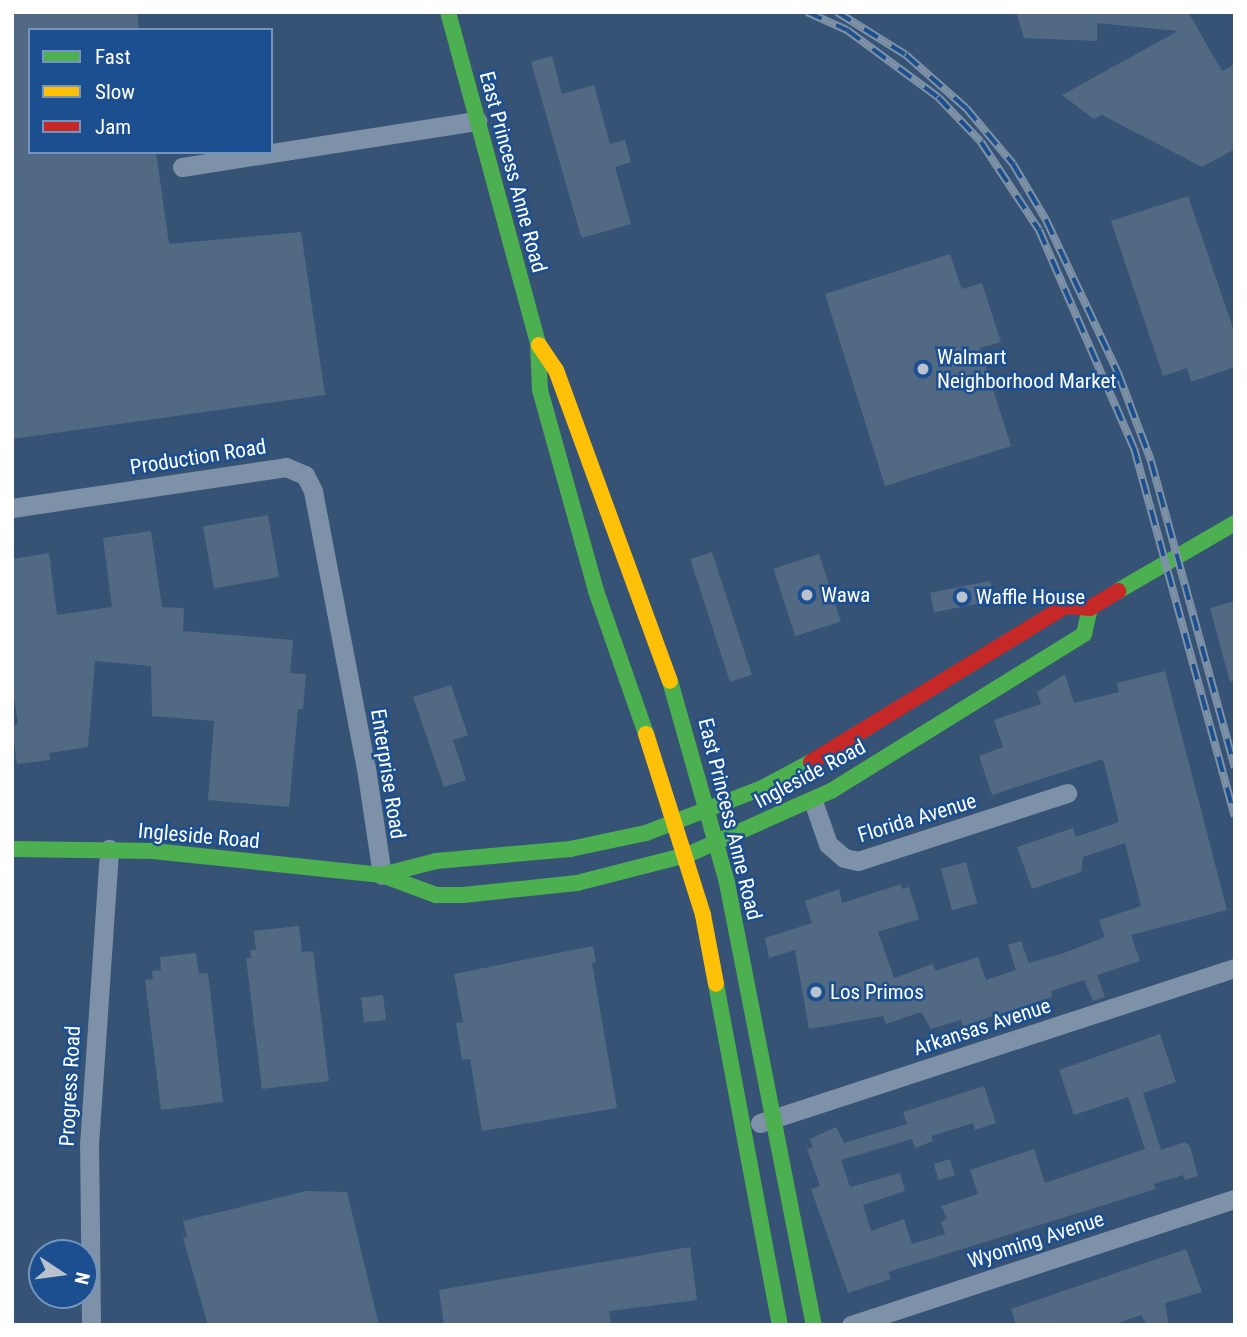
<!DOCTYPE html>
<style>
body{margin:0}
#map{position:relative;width:1247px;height:1337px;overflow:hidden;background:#365274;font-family:"Roboto Condensed",sans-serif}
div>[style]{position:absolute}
.building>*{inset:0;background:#526984;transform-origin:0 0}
.street>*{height:19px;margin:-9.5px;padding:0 9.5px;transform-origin:9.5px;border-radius:9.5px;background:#7d92a8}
.fast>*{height:16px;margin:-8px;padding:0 8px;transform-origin:8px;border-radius:8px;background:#4caf50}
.slow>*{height:16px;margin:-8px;padding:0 8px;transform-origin:8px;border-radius:8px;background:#ffc107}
.jam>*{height:16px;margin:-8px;padding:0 8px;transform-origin:8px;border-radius:8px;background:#c62828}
.rail>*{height:8px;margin-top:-4px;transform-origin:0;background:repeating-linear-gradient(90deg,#1b4f8f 0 16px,#7e92a7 0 32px);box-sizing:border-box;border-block:2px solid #7e92a7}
.dots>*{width:19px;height:19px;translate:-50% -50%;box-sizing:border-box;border:4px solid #1b4f8f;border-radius:50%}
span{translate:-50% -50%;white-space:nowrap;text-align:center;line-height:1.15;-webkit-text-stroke:5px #1b4f8f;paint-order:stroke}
.street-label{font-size:21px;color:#fff}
.poi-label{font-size:21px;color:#fff}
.left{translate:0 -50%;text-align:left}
.frame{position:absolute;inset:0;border:14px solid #fff;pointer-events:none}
.legend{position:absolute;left:28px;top:28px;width:245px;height:126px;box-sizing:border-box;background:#1b4f8f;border:2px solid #7695bc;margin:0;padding:9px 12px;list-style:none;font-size:21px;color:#fff}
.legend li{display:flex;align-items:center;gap:14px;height:35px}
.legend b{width:35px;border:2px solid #7695bc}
.north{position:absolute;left:28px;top:1239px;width:70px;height:70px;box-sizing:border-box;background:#1b4f8f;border:2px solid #7695bc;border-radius:50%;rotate:103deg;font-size:19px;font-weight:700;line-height:28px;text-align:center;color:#fff}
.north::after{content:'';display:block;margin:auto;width:24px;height:32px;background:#b9c2ce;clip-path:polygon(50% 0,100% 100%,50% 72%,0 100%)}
</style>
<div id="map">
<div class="building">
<div style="clip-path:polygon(12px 12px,137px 12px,139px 30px,30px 30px,30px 152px,156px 152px,169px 244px,301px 232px,325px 395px,12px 439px)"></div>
<div style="clip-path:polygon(1016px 12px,1188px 12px,1222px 71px,1235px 64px,1235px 149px,1202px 167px,1102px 115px,1094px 119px,1062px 95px,1178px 31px,1097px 23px,1097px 41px,1024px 38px)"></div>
<div style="clip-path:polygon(552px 56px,562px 94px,594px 85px,610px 144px,625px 140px,631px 162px,615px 167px,631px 224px,582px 238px,580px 233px,531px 62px)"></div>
<div style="clip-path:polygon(1188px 196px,1235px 334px,1235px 367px,1191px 382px,1187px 368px,1163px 376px,1111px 221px)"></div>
<div style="clip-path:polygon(950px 254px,962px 289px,982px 283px,1001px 342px,980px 348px,1011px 446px,885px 486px,825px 294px)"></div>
<div style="left:268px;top:515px;width:63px;height:66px;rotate:80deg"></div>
<div style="clip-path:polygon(151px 531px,162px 607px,184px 608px,183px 631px,293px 640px,290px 673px,306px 674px,303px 709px,298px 709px,289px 807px,208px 800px,214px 721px,152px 716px,151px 666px,95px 661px,88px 747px,49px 753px,50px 760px,17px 764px,12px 727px,18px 723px,12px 685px,12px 559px,49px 553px,57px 615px,112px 607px,103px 538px)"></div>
<div style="left:712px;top:552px;width:129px;height:23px;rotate:72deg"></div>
<div style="left:819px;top:554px;width:71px;height:48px;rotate:72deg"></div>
<div style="left:990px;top:581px;width:20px;height:61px;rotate:79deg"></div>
<div style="clip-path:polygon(1235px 601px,1235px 681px,1230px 682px,1210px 608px)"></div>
<div style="clip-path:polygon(1165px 671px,1227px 910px,1131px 935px,1140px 961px,1097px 975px,1105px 997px,1093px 1001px,1084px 980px,1051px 991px,1052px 997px,963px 1026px,961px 1020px,931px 1029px,921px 1012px,886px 1024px,883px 1016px,809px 1029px,795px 950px,769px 958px,765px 938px,812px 923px,805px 901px,839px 889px,842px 903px,901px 884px,902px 889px,909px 887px,919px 919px,878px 932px,894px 978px,933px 964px,935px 971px,978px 957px,986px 980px,1016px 970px,1008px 945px,1021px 941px,1029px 963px,1064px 953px,1105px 937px,1099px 920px,1141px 906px,1125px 843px,1083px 857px,1081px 872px,1032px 889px,1017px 847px,1073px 828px,1076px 837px,1119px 822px,1103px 759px,992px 795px,979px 756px,1003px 747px,994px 720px,1041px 704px,1037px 692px,1065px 674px,1074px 703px,1119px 692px,1117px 683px)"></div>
<div style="clip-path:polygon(451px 685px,468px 735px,453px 740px,466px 780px,444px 787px,413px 697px)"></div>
<div style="left:966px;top:862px;width:43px;height:26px;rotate:75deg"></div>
<div style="clip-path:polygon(299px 926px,302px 952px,313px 951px,329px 1081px,262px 1089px,246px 958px,251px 958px,250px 950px,256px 950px,254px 931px)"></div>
<div style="clip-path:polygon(593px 946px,596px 962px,592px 963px,617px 1108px,482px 1131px,470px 1059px,462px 1060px,456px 1023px,463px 1022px,454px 974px)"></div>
<div style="clip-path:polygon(196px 953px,199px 974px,208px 973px,223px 1102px,161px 1110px,145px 980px,153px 979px,152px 971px,161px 970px,160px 957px)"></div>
<div style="left:383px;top:995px;width:25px;height:22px;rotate:83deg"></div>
<div style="clip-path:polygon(1160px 1034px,1176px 1082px,1143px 1093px,1161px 1150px,1185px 1142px,1190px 1146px,1198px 1176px,1185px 1180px,1183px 1175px,1154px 1184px,1156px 1189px,888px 1272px,891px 1279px,848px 1293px,811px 1189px,820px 1186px,807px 1149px,813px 1147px,810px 1139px,836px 1127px,844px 1143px,907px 1124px,903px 1112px,984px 1086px,996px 1123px,975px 1130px,973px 1123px,932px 1136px,933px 1141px,915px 1148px,912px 1139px,841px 1160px,850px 1187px,900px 1173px,905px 1191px,863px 1205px,871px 1231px,904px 1219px,912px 1244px,945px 1234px,941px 1222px,947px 1218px,941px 1206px,978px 1194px,970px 1170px,1034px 1149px,1045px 1183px,1145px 1149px,1128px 1097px,1074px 1115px,1059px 1070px)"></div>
<div style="left:950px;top:1159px;width:17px;height:17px;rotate:73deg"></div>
<div style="clip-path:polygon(306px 1191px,347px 1192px,379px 1325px,208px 1325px,183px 1238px,187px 1237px,183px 1221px)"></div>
<div style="clip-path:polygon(690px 1247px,697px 1300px,609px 1311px,611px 1325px,444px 1325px,439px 1290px)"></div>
<div style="clip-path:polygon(1186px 1249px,1202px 1292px,1165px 1303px,1169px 1325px,1147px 1325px,1141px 1315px,1113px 1325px,1016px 1325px,1011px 1309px)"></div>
</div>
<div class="street">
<div style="left:182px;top:167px;width:299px;rotate:-8.9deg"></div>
<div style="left:12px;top:508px;width:277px;rotate:-8.5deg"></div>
<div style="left:286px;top:467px;width:21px;rotate:23deg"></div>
<div style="left:305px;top:475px;width:18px;rotate:63deg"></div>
<div style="left:313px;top:491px;width:282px;rotate:79.2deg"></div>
<div style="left:366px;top:768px;width:108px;rotate:81.5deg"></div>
<div style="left:813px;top:801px;width:46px;rotate:70.8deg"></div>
<div style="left:828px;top:844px;width:21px;rotate:41deg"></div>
<div style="left:844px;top:858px;width:14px;rotate:12deg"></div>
<div style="left:858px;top:861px;width:220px;rotate:-18deg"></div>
<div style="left:760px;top:1123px;width:500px;rotate:-18.1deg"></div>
<div style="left:91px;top:1325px;width:180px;rotate:-90.6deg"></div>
<div style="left:89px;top:1145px;width:297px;rotate:-86.1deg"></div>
<div style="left:851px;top:1325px;width:404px;rotate:-18.2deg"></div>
</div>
<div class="fast">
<div style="left:448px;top:12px;width:343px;rotate:74.8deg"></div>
<div style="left:538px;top:343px;width:47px;rotate:87.6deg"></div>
<div style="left:540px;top:390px;width:209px;rotate:74.4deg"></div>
<div style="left:596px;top:591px;width:151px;rotate:70.7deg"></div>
<div style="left:1118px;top:591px;width:135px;rotate:-30.2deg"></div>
<div style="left:670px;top:681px;width:210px;rotate:74.2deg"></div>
<div style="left:727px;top:883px;width:450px;rotate:78.9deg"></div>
<div style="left:12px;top:849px;width:141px;rotate:0.8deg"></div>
<div style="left:153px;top:851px;width:230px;rotate:6deg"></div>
<div style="left:382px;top:875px;width:56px;rotate:-14.5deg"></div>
<div style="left:436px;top:861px;width:135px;rotate:-5.1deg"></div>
<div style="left:570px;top:849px;width:78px;rotate:-11.9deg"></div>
<div style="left:646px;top:833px;width:124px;rotate:-21.2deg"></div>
<div style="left:762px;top:788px;width:55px;rotate:-28deg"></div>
<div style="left:382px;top:875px;width:58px;rotate:20.3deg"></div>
<div style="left:436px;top:895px;width:27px"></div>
<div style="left:463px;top:895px;width:115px;rotate:-6deg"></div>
<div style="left:577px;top:883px;width:114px;rotate:-14.3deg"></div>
<div style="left:687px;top:855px;width:158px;rotate:-24deg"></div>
<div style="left:831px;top:791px;width:298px;rotate:-31.8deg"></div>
<div style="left:1084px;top:634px;width:27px;rotate:-77deg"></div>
<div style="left:716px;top:984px;width:347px;rotate:79.4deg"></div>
</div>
<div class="slow">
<div style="left:539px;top:345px;width:30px;rotate:56deg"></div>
<div style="left:556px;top:370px;width:331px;rotate:69.9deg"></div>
<div style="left:646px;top:734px;width:190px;rotate:72.5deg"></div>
<div style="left:703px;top:915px;width:70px;rotate:79.3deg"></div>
</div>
<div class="jam">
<div style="left:811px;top:762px;width:299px;rotate:-31.5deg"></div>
<div style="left:1066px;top:606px;width:24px;rotate:5deg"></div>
<div style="left:1090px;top:608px;width:33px;rotate:-31deg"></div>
</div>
<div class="rail">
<div style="left:807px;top:12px;width:44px;rotate:24.2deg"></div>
<div style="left:847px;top:30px;width:113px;rotate:36.4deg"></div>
<div style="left:938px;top:97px;width:62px;rotate:46.3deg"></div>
<div style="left:981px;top:142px;width:105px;rotate:56.6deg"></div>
<div style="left:1039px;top:230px;width:238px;rotate:66.5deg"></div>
<div style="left:1134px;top:448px;width:382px;rotate:74.7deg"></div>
<div style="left:837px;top:12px;width:81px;rotate:31.9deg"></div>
<div style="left:906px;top:55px;width:80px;rotate:41.5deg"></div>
<div style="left:966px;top:108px;width:73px;rotate:50deg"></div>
<div style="left:1013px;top:164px;width:65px;rotate:59.5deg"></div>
<div style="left:1046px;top:220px;width:169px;rotate:64.8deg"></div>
<div style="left:1118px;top:373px;width:94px;rotate:69.4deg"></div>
<div style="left:1151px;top:461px;width:318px;rotate:74.7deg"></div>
</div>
<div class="dots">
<div style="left:923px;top:369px;background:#b9c2ce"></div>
<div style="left:807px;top:595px;background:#b9c2ce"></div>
<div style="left:962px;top:597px;background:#b9c2ce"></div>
<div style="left:816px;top:992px;background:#b9c2ce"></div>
</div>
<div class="street-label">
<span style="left:513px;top:172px;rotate:75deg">East Princess Anne Road</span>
<span style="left:198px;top:457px;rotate:-9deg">Production Road</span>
<span style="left:388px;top:774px;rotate:81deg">Enterprise Road</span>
<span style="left:810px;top:774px;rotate:-28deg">Ingleside Road</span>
<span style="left:917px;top:818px;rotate:-17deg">Florida Avenue</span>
<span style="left:730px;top:819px;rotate:76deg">East Princess Anne Road</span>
<span style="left:199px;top:836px;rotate:5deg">Ingleside Road</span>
<span style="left:982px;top:1027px;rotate:-18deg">Arkansas Avenue</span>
<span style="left:70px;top:1086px;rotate:-87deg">Progress Road</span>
<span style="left:1036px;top:1240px;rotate:-18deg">Wyoming Avenue</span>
</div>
<div class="poi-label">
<span class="left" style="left:937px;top:369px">Walmart<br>Neighborhood Market</span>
<span class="left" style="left:821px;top:595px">Wawa</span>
<span class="left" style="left:976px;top:597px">Waffle House</span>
<span class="left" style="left:830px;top:992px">Los Primos</span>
</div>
<div class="frame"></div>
<ul class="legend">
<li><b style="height:9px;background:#4caf50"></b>Fast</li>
<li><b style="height:9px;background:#ffc107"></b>Slow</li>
<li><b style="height:9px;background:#c62828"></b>Jam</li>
</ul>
<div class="north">N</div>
</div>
